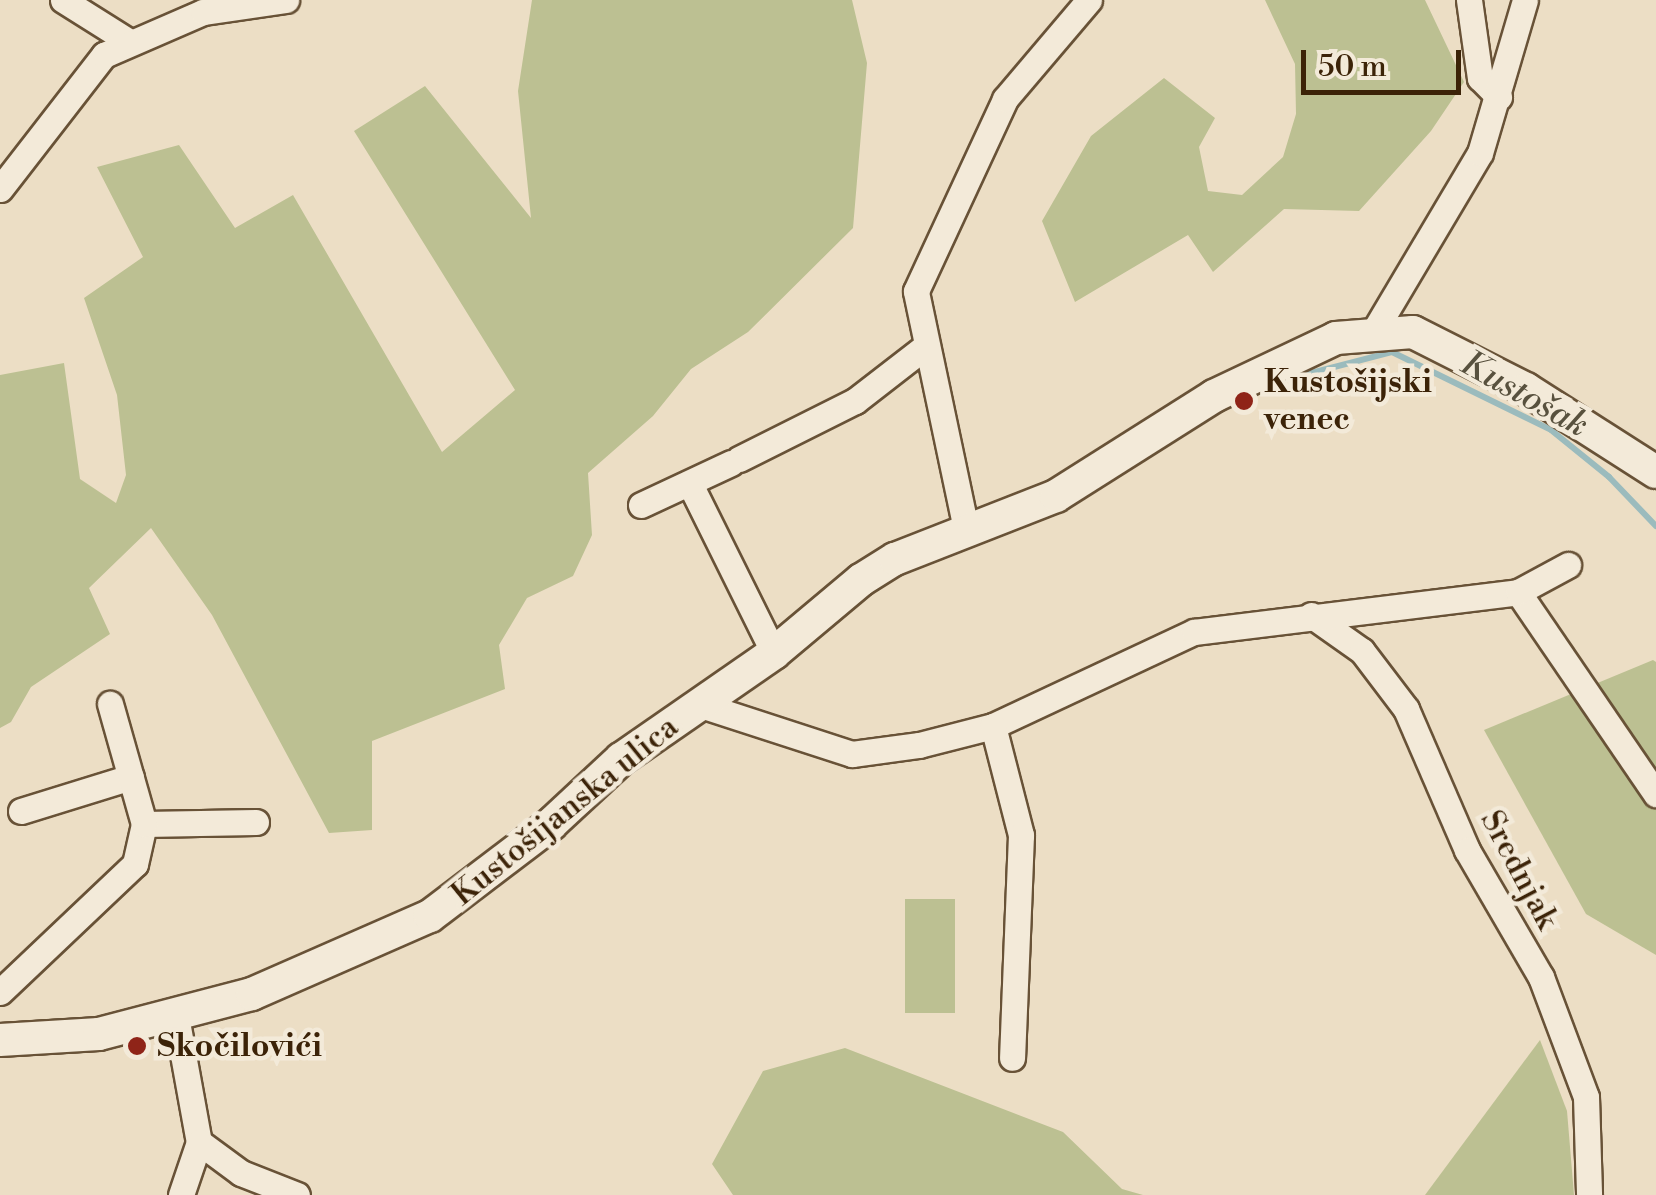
<!DOCTYPE html>
<meta charset="utf-8">
<style>
body{margin:0}
#map{position:relative;width:1656px;height:1195px;overflow:hidden;background:#ecdec5;font-family:"Libre Bodoni",serif}
div>[style]{position:absolute}
.green>*{inset:0;background:#bcc092;transform-origin:0 0}
.stream>*{height:6px;margin:-3px;padding:0 3px;transform-origin:3px;border-radius:3px;background:#9bbbbd}
.roads{filter:drop-shadow(2px 0 #685237) drop-shadow(-2px 0 #685237) drop-shadow(0 2px #685237) drop-shadow(0 -2px #685237)}
.minor>*{height:25px;margin:-12.5px;padding:0 12.5px;transform-origin:12.5px;border-radius:12.5px;background:#f3ead9}
.tertiary>*{height:32px;margin:-16px;padding:0 16px;transform-origin:16px;border-radius:16px;background:#f3ead9}
.dots>*{width:28px;height:28px;translate:-50% -50%;box-sizing:border-box;border:5px solid #f3ead9;border-radius:50%}
span{translate:-50% -50%;white-space:nowrap;text-align:center;line-height:1.15;-webkit-text-stroke:9px #f3ead9;paint-order:stroke}
.poi-label{font-size:32px;color:#3c2308;font-weight:700}
.left{translate:0 -50%;text-align:left}
.street-label{font-size:32px;color:#3c2308}
.water-label{font-size:35px;color:#58513e;font-style:italic}
.scale{position:absolute;left:1301px;top:50px;width:160px;height:45px;box-sizing:border-box;border:5px solid #3c2308;border-top:0;padding-left:12px;font-size:30px;line-height:35px;white-space:nowrap;color:#3c2308;-webkit-text-stroke:8px #f3ead9;paint-order:stroke}
</style>
<div id="map">
<div class="green">
<div style="clip-path:polygon(532px 0,852px 0,867px 63px,853px 228px,748px 332px,691px 369px,653px 416px,588px 473px,592px 535px,573px 576px,527px 598px,499px 645px,505px 689px,372px 741px,372px 830px,329px 833px,212px 615px,151px 528px,89px 588px,110px 634px,31px 687px,11px 722px,0 728px,0 375px,64px 363px,80px 479px,116px 503px,126px 475px,117px 395px,84px 298px,143px 257px,97px 167px,179px 145px,235px 228px,293px 195px,442px 452px,515px 390px,354px 131px,425px 86px,531px 218px,518px 91px)"></div>
<div style="clip-path:polygon(1265px 0,1425px 0,1464px 82px,1431px 131px,1359px 211px,1284px 209px,1213px 272px,1188px 235px,1075px 302px,1042px 221px,1091px 136px,1164px 78px,1215px 118px,1199px 147px,1208px 191px,1242px 195px,1283px 157px,1296px 114px,1295px 64px)"></div>
<div style="clip-path:polygon(1653px 660px,1656px 662px,1656px 955px,1586px 914px,1484px 730px)"></div>
<div style="left:905px;top:899px;width:50px;height:114px"></div>
<div style="clip-path:polygon(1540px 1040px,1567px 1111px,1574px 1195px,1425px 1195px)"></div>
<div style="clip-path:polygon(845px 1048px,1063px 1132px,1122px 1189px,1143px 1195px,733px 1195px,712px 1164px,763px 1071px)"></div>
</div>
<div class="stream">
<div style="left:1288px;top:379px;width:107px;rotate:-14.6deg"></div>
<div style="left:1392px;top:352px;width:177px;rotate:26.1deg"></div>
<div style="left:1551px;top:430px;width:75px;rotate:39deg"></div>
<div style="left:1609px;top:477px;width:68px;rotate:46.2deg"></div>
</div>
<div class="roads">
<div class="minor">
<div style="left:63px;top:0;width:77px;rotate:32.2deg"></div>
<div style="left:1469px;top:0;width:79px;rotate:82deg"></div>
<div style="left:1480px;top:78px;width:27px;rotate:45deg"></div>
<div style="left:0;top:189px;width:170px;rotate:-52.2deg"></div>
<div style="left:104px;top:55px;width:108px;rotate:-23.5deg"></div>
<div style="left:203px;top:12px;width:84px;rotate:-8.2deg"></div>
<div style="left:1373px;top:333px;width:209px;rotate:-59.3deg"></div>
<div style="left:1480px;top:153px;width:159px;rotate:-73.6deg"></div>
<div style="left:739px;top:459px;width:130px;rotate:-26.6deg"></div>
<div style="left:855px;top:401px;width:90px;rotate:-37.8deg"></div>
<div style="left:690px;top:484px;width:189px;rotate:63.6deg"></div>
<div style="left:641px;top:505px;width:99px;rotate:-25deg"></div>
<div style="left:966px;top:529px;width:243px;rotate:-101.9deg"></div>
<div style="left:916px;top:291px;width:212px;rotate:-65.1deg"></div>
<div style="left:1005px;top:99px;width:130px;rotate:-49.7deg"></div>
<div style="left:1518px;top:592px;width:245px;rotate:55.7deg"></div>
<div style="left:1311px;top:615px;width:62px;rotate:35.2deg"></div>
<div style="left:1362px;top:651px;width:73px;rotate:52.8deg"></div>
<div style="left:1406px;top:709px;width:154px;rotate:66.6deg"></div>
<div style="left:1467px;top:850px;width:147px;rotate:59.8deg"></div>
<div style="left:1541px;top:977px;width:128px;rotate:69.4deg"></div>
<div style="left:1586px;top:1097px;width:98px;rotate:88.2deg"></div>
<div style="left:701px;top:705px;width:159px;rotate:18deg"></div>
<div style="left:852px;top:754px;width:68px;rotate:-7.7deg"></div>
<div style="left:919px;top:745px;width:76px;rotate:-14.4deg"></div>
<div style="left:993px;top:726px;width:222px;rotate:-25.1deg"></div>
<div style="left:1194px;top:632px;width:326px;rotate:-7deg"></div>
<div style="left:1518px;top:592px;width:57px;rotate:-28.4deg"></div>
<div style="left:993px;top:726px;width:113px;rotate:75.6deg"></div>
<div style="left:1021px;top:835px;width:223px;rotate:92.3deg"></div>
<div style="left:21px;top:811px;width:115px;rotate:-17.2deg"></div>
<div style="left:144px;top:824px;width:112px;rotate:-1deg"></div>
<div style="left:0;top:992px;width:186px;rotate:-43.5deg"></div>
<div style="left:135px;top:864px;width:41px;rotate:-77.3deg"></div>
<div style="left:144px;top:824px;width:125px;rotate:-105.8deg"></div>
<div style="left:176px;top:1016px;width:128px;rotate:79.7deg"></div>
<div style="left:199px;top:1142px;width:56px;rotate:108.8deg"></div>
<div style="left:199px;top:1142px;width:52px;rotate:36.4deg"></div>
<div style="left:241px;top:1173px;width:60px;rotate:21.4deg"></div>
</div>
<div class="tertiary">
<div style="left:0;top:1040px;width:99px;rotate:-3.5deg"></div>
<div style="left:99px;top:1034px;width:158px;rotate:-14.7deg"></div>
<div style="left:252px;top:994px;width:194px;rotate:-23.7deg"></div>
<div style="left:430px;top:916px;width:152px;rotate:-37.2deg"></div>
<div style="left:551px;top:824px;width:96px;rotate:-42.9deg"></div>
<div style="left:621px;top:759px;width:186px;rotate:-34.7deg"></div>
<div style="left:774px;top:653px;width:114px;rotate:-40deg"></div>
<div style="left:861px;top:580px;width:40px;rotate:-32deg"></div>
<div style="left:895px;top:559px;width:173px;rotate:-21.4deg"></div>
<div style="left:1056px;top:496px;width:187px;rotate:-32.3deg"></div>
<div style="left:1214px;top:396px;width:135px;rotate:-25.4deg"></div>
<div style="left:1336px;top:338px;width:77px;rotate:-4.5deg"></div>
<div style="left:1413px;top:332px;width:127px;rotate:26.8deg"></div>
<div style="left:1526px;top:389px;width:154px;rotate:32.6deg"></div>
</div>
</div>
<div class="dots">
<div style="left:1244px;top:401px;background:#8f2418"></div>
<div style="left:137px;top:1046px;background:#8f2418"></div>
</div>
<div class="poi-label">
<span class="left" style="left:1264px;top:401px">Kustošijski<br>venec</span>
<span class="left" style="left:157px;top:1046px">Skočilovići</span>
</div>
<div class="street-label">
<span style="left:565px;top:811px;rotate:-39deg">Kustošijanska ulica</span>
<span style="left:1519px;top:870px;rotate:62deg">Srednjak</span>
</div>
<div class="water-label">
<span style="left:1524px;top:395px;rotate:29deg">Kustošak</span>
</div>
<div class="scale">50 m</div>
</div>
